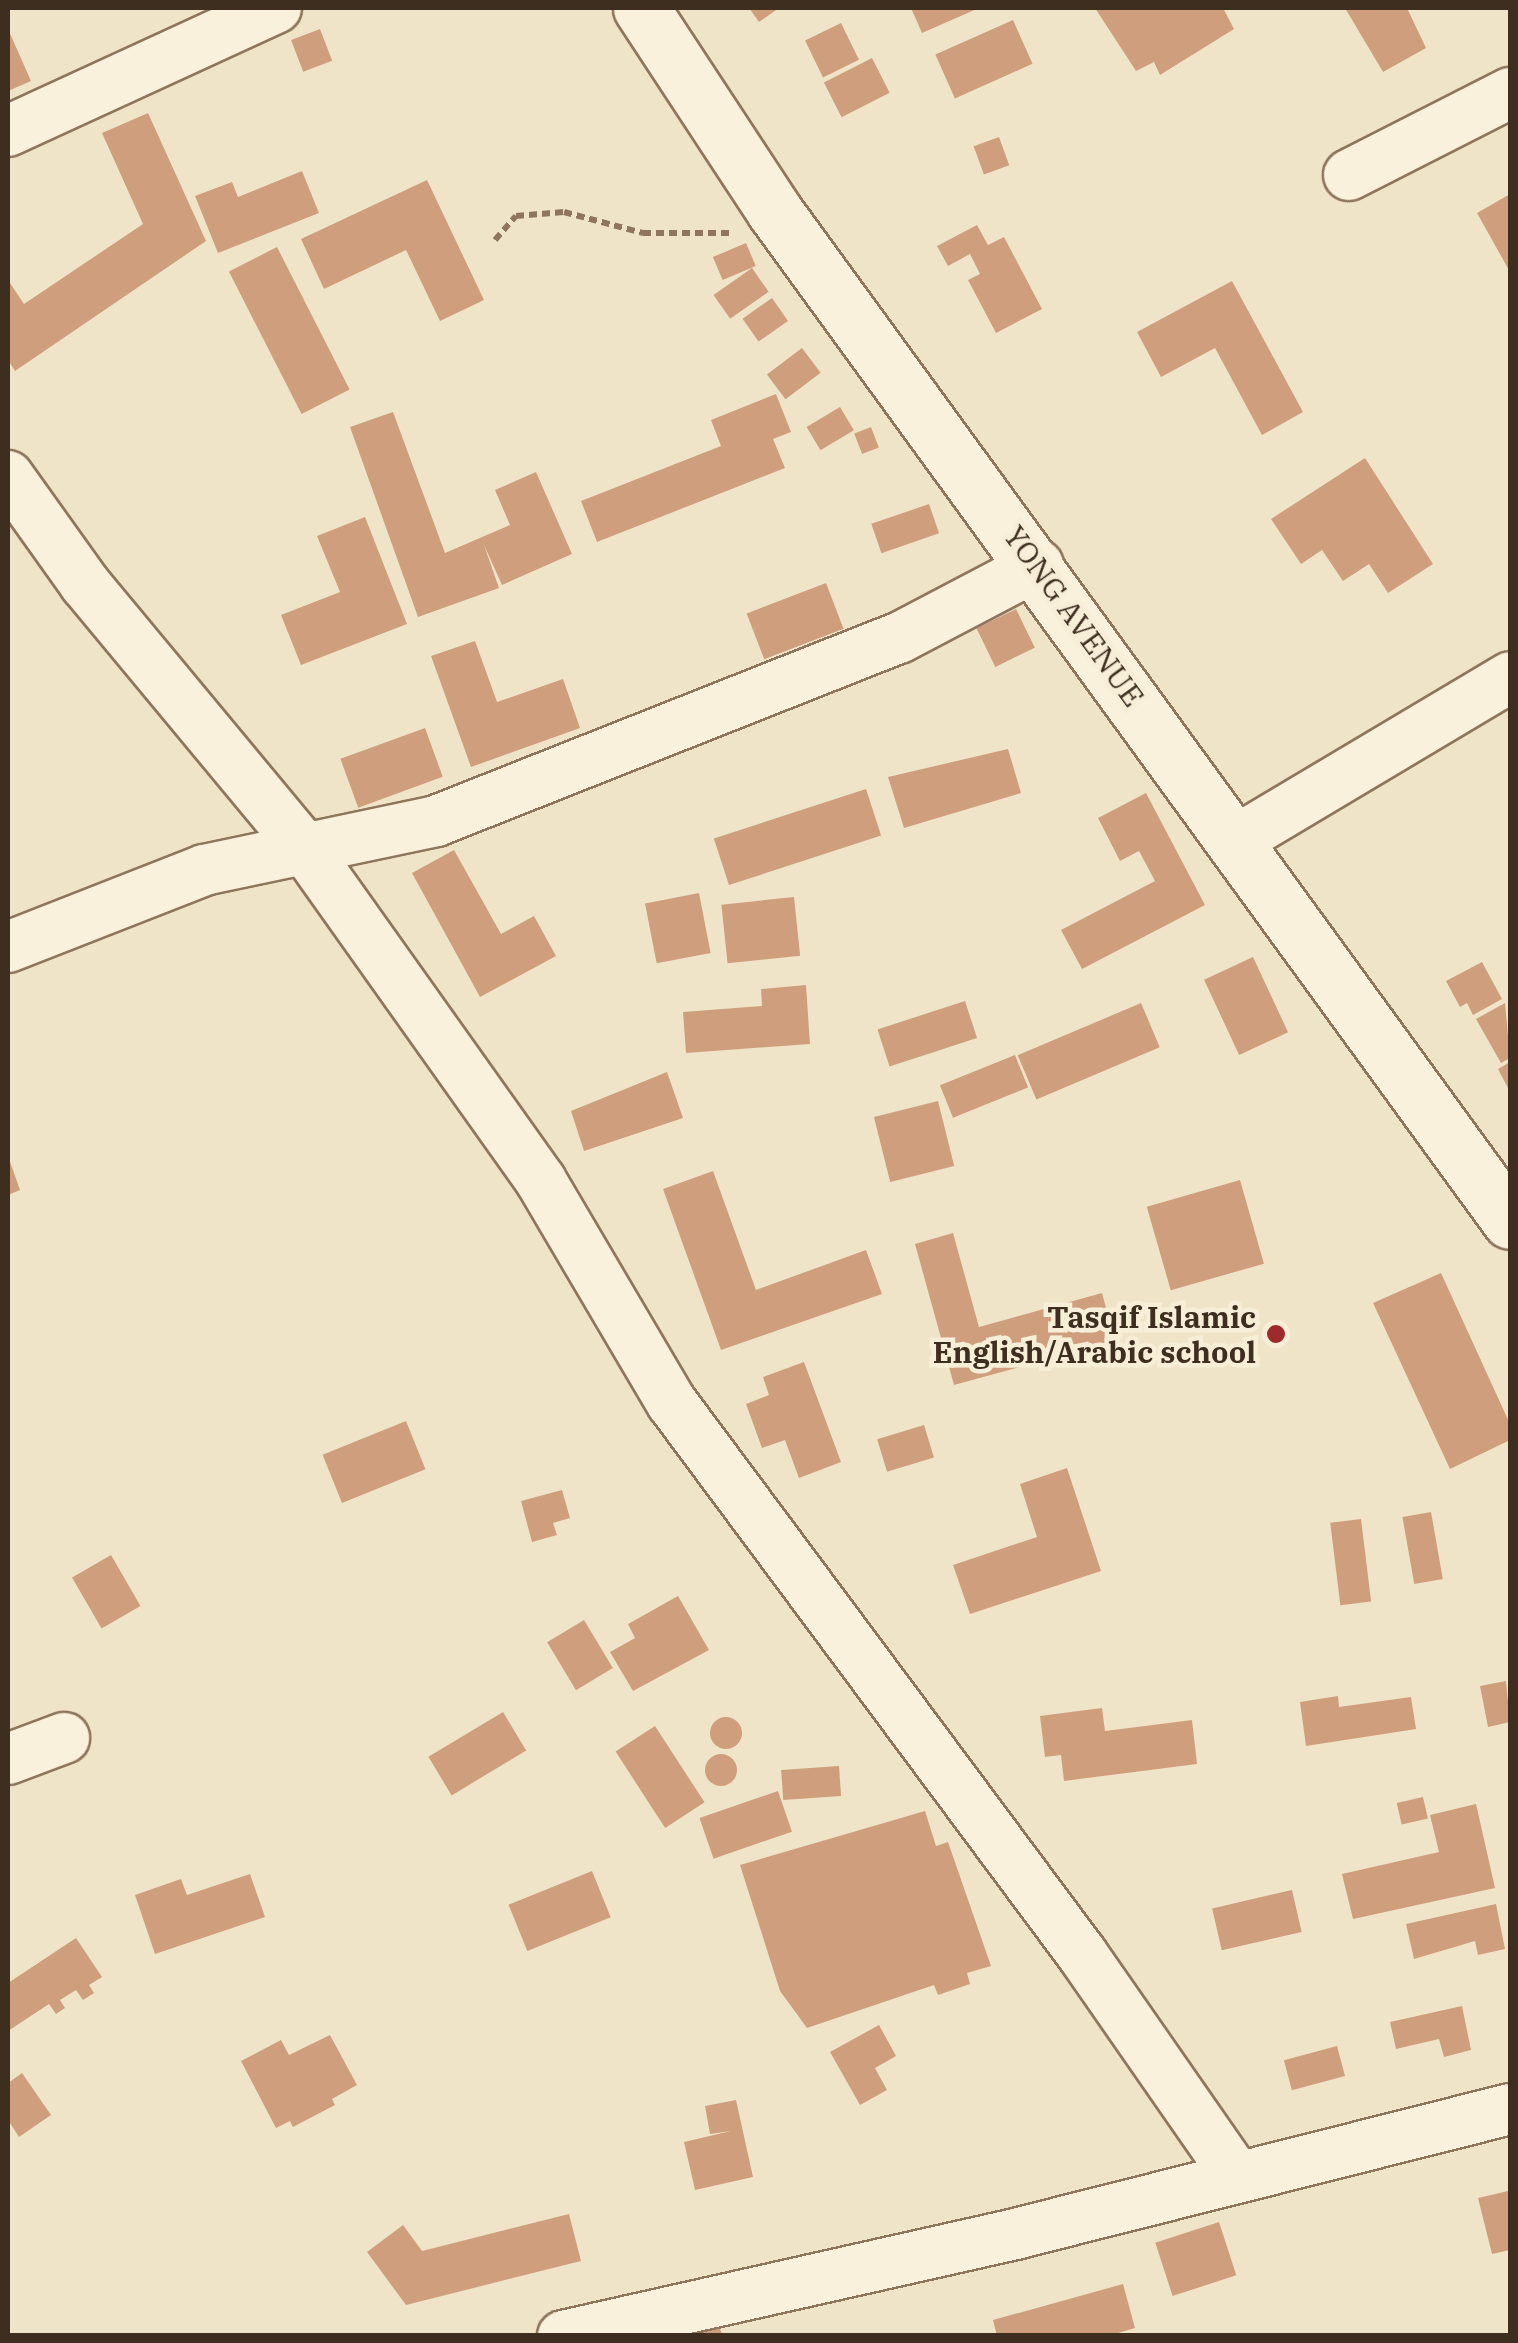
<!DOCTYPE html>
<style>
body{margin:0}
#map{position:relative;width:1518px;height:2343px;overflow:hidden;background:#f0e4c8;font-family:"IBM Plex Serif",serif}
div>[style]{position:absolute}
.building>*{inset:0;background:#cf9f7d;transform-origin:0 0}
.round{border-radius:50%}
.path>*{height:6px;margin-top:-3px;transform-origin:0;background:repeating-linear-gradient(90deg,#8d765c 0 8px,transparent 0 13px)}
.roads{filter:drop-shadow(2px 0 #8d765c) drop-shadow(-2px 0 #8d765c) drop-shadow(0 2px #8d765c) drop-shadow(0 -2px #8d765c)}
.street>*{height:50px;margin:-25px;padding:0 25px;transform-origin:25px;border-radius:25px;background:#faf1dc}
.secondary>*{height:55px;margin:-27.5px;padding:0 27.5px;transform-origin:27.5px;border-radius:27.5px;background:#faf1dc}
.dots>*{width:28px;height:28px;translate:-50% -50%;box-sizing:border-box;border:5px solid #f7eed8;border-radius:50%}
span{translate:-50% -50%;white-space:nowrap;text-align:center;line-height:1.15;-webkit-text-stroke:9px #f7eed8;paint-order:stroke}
.street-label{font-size:30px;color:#3d2e20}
.poi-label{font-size:30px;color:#3d2e20;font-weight:700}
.right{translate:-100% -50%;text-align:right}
.frame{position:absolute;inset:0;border:10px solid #3d2e20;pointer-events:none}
</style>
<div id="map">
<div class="building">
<div style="clip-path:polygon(749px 8px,779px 8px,759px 22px)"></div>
<div style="clip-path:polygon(911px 8px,979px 8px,922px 33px)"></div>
<div style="clip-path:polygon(1095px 8px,1223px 8px,1234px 29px,1160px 75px,1154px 62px,1136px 71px)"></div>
<div style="clip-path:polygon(1345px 8px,1407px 8px,1426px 48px,1383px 72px)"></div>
<div style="left:1013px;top:20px;width:48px;height:85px;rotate:66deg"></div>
<div style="left:841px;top:23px;width:41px;height:40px;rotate:64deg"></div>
<div style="clip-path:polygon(8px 29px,31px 81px,8px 91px)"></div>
<div style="left:320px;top:29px;width:34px;height:31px;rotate:69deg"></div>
<div style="left:872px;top:58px;width:39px;height:54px;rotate:63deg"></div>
<div style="clip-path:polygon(148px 113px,206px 241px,15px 371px,8px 360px,8px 280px,24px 304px,143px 224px,102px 133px)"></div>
<div style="left:999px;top:137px;width:30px;height:27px;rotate:70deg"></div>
<div style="clip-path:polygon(302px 171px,319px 213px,218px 253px,195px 196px,232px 182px,238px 197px)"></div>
<div style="clip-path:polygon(427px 180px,484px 300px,440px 321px,406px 250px,324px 289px,301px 239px)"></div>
<div style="clip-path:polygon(1510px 194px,1510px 272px,1477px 213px)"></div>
<div style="clip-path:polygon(977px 225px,988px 245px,1004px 237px,1042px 309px,996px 333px,968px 280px,980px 274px,970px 254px,948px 266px,937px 246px)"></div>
<div style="left:746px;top:243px;width:25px;height:36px;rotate:67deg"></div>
<div style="left:277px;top:247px;width:160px;height:54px;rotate:63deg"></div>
<div style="left:752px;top:268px;width:29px;height:47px;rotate:55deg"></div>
<div style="clip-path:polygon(1232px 281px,1303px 412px,1262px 435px,1215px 348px,1161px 377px,1137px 332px)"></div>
<div style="left:772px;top:298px;width:28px;height:36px;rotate:55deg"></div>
<div style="left:802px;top:348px;width:31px;height:44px;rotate:53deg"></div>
<div style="clip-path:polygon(776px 394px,791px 432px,773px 439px,785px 468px,597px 542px,581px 501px,721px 446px,711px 420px)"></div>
<div style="left:840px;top:407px;width:27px;height:39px;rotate:59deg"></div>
<div style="clip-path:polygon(393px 412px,445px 553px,510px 525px,495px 490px,536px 472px,572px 554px,502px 585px,484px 545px,499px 588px,418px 617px,350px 427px)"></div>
<div style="left:871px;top:427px;width:22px;height:18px;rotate:69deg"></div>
<div style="clip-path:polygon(1365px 458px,1433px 564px,1388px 593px,1369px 564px,1343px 581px,1322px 550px,1301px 564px,1271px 519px)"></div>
<div style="left:929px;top:504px;width:31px;height:61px;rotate:71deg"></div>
<div style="clip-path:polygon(365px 517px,407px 624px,301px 665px,281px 615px,340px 592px,317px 536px)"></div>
<div style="left:826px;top:583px;width:49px;height:85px;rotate:69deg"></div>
<div style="left:1016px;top:609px;width:43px;height:44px;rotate:64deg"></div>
<div style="clip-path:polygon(475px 641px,497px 702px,563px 679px,580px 728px,471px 767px,431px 656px)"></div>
<div style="left:425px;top:728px;width:52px;height:90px;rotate:70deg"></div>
<div style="clip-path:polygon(1008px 749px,1021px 793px,904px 828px,888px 777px)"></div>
<div style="left:866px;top:789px;width:49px;height:160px;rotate:72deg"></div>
<div style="clip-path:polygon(1146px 793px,1205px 905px,1082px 969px,1061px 930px,1155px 881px,1139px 851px,1120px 861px,1098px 818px)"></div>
<div style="clip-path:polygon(454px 850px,501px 934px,534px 916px,556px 956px,480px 997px,412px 873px)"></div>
<div style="left:699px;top:893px;width:61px;height:55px;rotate:79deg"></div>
<div style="left:794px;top:897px;width:59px;height:73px;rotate:84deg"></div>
<div style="left:1253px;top:957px;width:83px;height:54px;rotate:65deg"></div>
<div style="clip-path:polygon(1482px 962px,1502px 999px,1473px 1015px,1467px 1003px,1460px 1007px,1446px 981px)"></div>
<div style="clip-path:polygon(806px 985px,810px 1044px,686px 1053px,683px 1012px,762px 1006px,761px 989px)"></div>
<div style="left:965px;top:1001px;width:39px;height:92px;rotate:72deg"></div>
<div style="left:1141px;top:1003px;width:48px;height:134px;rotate:67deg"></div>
<div style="clip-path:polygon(1505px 1003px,1510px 1058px,1501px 1063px,1476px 1019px)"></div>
<div style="left:1015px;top:1055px;width:35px;height:81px;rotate:68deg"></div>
<div style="clip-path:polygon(1510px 1062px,1510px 1092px,1498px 1069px)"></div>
<div style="clip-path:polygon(667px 1072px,683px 1118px,584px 1151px,571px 1111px)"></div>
<div style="left:938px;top:1101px;width:67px;height:66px;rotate:76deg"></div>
<div style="clip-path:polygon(8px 1156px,20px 1190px,8px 1195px)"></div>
<div style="clip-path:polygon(713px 1171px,756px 1290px,866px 1250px,882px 1294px,721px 1350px,663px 1189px)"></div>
<div style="left:1240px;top:1180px;width:87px;height:97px;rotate:74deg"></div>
<div style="clip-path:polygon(953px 1233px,979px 1327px,1102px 1293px,1115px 1341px,954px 1385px,915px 1244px)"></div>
<div style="clip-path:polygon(1441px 1273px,1510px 1424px,1510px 1440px,1450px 1469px,1373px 1303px)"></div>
<div style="clip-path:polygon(804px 1362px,841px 1462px,799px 1478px,785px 1440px,762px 1448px,746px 1404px,769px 1395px,763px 1377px)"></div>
<div style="left:406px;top:1421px;width:52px;height:90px;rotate:68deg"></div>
<div style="left:924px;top:1425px;width:34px;height:49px;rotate:73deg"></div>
<div style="clip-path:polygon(1067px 1468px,1101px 1571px,970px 1614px,953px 1565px,1037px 1537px,1020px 1484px)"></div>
<div style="clip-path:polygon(562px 1490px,570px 1518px,553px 1523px,557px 1535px,532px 1542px,521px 1501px)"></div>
<div style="left:1431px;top:1512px;width:68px;height:29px;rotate:80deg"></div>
<div style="left:1361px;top:1519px;width:83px;height:31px;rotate:83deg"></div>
<div style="left:111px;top:1555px;width:59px;height:45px;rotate:60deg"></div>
<div style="clip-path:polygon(678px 1596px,709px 1650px,633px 1691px,610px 1652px,635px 1638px,628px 1624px)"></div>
<div style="left:584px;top:1620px;width:56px;height:43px;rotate:59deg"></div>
<div style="clip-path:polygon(1506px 1681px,1510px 1722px,1488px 1727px,1480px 1686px)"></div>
<div style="clip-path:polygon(1338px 1696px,1339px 1707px,1411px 1697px,1416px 1729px,1306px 1746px,1300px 1702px)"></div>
<div style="clip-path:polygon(1102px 1708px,1105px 1731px,1192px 1720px,1197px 1764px,1064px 1781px,1061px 1755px,1045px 1757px,1040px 1716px)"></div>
<div style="left:503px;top:1712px;width:45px;height:87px;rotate:59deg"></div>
<div class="round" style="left:710px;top:1717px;width:32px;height:32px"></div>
<div style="left:655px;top:1726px;width:91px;height:47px;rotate:57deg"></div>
<div class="round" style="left:705px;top:1754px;width:32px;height:32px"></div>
<div style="left:839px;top:1766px;width:30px;height:58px;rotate:86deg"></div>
<div style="left:778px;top:1791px;width:43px;height:83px;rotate:71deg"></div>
<div style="left:1423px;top:1797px;width:22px;height:27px;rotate:77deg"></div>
<div style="clip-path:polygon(1476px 1804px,1495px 1888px,1353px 1919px,1342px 1874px,1439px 1852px,1430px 1815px)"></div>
<div style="clip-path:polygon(925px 1811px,936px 1846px,948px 1842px,991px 1966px,967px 1973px,970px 1984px,938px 1995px,934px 1985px,807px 2028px,780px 1991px,740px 1865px)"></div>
<div style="left:592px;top:1871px;width:50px;height:90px;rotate:68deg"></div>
<div style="clip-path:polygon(250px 1874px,265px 1917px,155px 1954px,135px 1895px,181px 1879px,187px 1895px)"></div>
<div style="left:1292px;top:1890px;width:43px;height:82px;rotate:77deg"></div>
<div style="clip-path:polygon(1496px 1904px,1505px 1949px,1478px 1955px,1475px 1941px,1414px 1959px,1406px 1924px)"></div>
<div style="clip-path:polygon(76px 1938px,102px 1977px,89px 1985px,94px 1993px,83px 2000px,76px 1990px,60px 2000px,65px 2008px,56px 2014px,49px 2004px,8px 2031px,8px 1983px)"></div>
<div style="clip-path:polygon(1462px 2006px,1471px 2050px,1444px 2057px,1439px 2039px,1396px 2049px,1390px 2022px)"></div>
<div style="clip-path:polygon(879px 2025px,896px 2056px,875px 2068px,887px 2090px,860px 2105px,830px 2052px)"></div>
<div style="clip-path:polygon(330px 2035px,357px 2085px,332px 2099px,335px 2105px,293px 2127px,290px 2121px,276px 2128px,241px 2061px,281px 2040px,289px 2055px)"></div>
<div style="left:1337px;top:2046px;width:31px;height:55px;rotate:75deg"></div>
<div style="clip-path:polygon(22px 2073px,51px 2115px,19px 2137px,8px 2120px,8px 2083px)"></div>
<div style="clip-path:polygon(736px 2100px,753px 2177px,695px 2190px,684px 2142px,731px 2131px,710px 2134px,705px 2106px)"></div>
<div style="clip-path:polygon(1508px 2191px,1510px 2250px,1492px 2254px,1478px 2198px)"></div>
<div style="clip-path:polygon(569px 2214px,581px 2261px,406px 2305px,367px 2252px,403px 2225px,422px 2251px)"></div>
<div style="left:1219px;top:2222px;width:56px;height:67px;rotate:72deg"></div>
<div style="clip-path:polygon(1123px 2284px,1135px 2328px,1108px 2336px,997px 2336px,993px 2320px)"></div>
<div style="clip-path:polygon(709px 2304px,723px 2336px,689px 2336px,681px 2316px)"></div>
</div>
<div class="path">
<div style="left:495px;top:240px;width:32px;rotate:-49deg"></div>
<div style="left:516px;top:216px;width:48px;rotate:-4.8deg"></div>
<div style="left:564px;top:212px;width:82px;rotate:14.9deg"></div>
<div style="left:643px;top:233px;width:86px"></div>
</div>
<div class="roads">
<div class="street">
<div style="left:8px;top:131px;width:295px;rotate:-24.7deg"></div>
<div style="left:1349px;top:175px;width:181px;rotate:-27deg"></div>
<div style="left:8px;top:476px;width:133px;rotate:54.5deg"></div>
<div style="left:85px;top:584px;width:349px;rotate:50.3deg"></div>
<div style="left:308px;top:853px;width:402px;rotate:54.6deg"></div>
<div style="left:541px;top:1181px;width:258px;rotate:59.5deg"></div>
<div style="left:672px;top:1403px;width:687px;rotate:53.35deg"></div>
<div style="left:1082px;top:1954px;width:272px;rotate:55.2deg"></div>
<div style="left:1237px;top:840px;width:318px;rotate:-30.8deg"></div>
<div style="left:8px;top:947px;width:211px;rotate:-21.4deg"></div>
<div style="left:204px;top:870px;width:237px;rotate:-11.9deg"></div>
<div style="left:436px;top:821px;width:498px;rotate:-21.6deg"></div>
<div style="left:899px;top:638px;width:157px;rotate:-27.7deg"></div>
<div style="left:8px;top:1759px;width:60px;rotate:-20.6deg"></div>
<div style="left:563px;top:2336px;width:467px;rotate:-12.7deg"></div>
<div style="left:1019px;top:2233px;width:506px;rotate:-14.17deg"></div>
</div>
<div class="secondary">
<div style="left:641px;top:8px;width:244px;rotate:56.7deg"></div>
<div style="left:775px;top:212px;width:1248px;rotate:53.93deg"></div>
</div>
</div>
<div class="dots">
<div style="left:1276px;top:1334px;background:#9e2a2b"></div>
</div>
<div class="street-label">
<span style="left:1074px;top:616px;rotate:54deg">YONG AVENUE</span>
</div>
<div class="poi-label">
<span class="right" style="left:1256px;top:1334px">Tasqif Islamic<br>English/Arabic school</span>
</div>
<div class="frame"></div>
</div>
